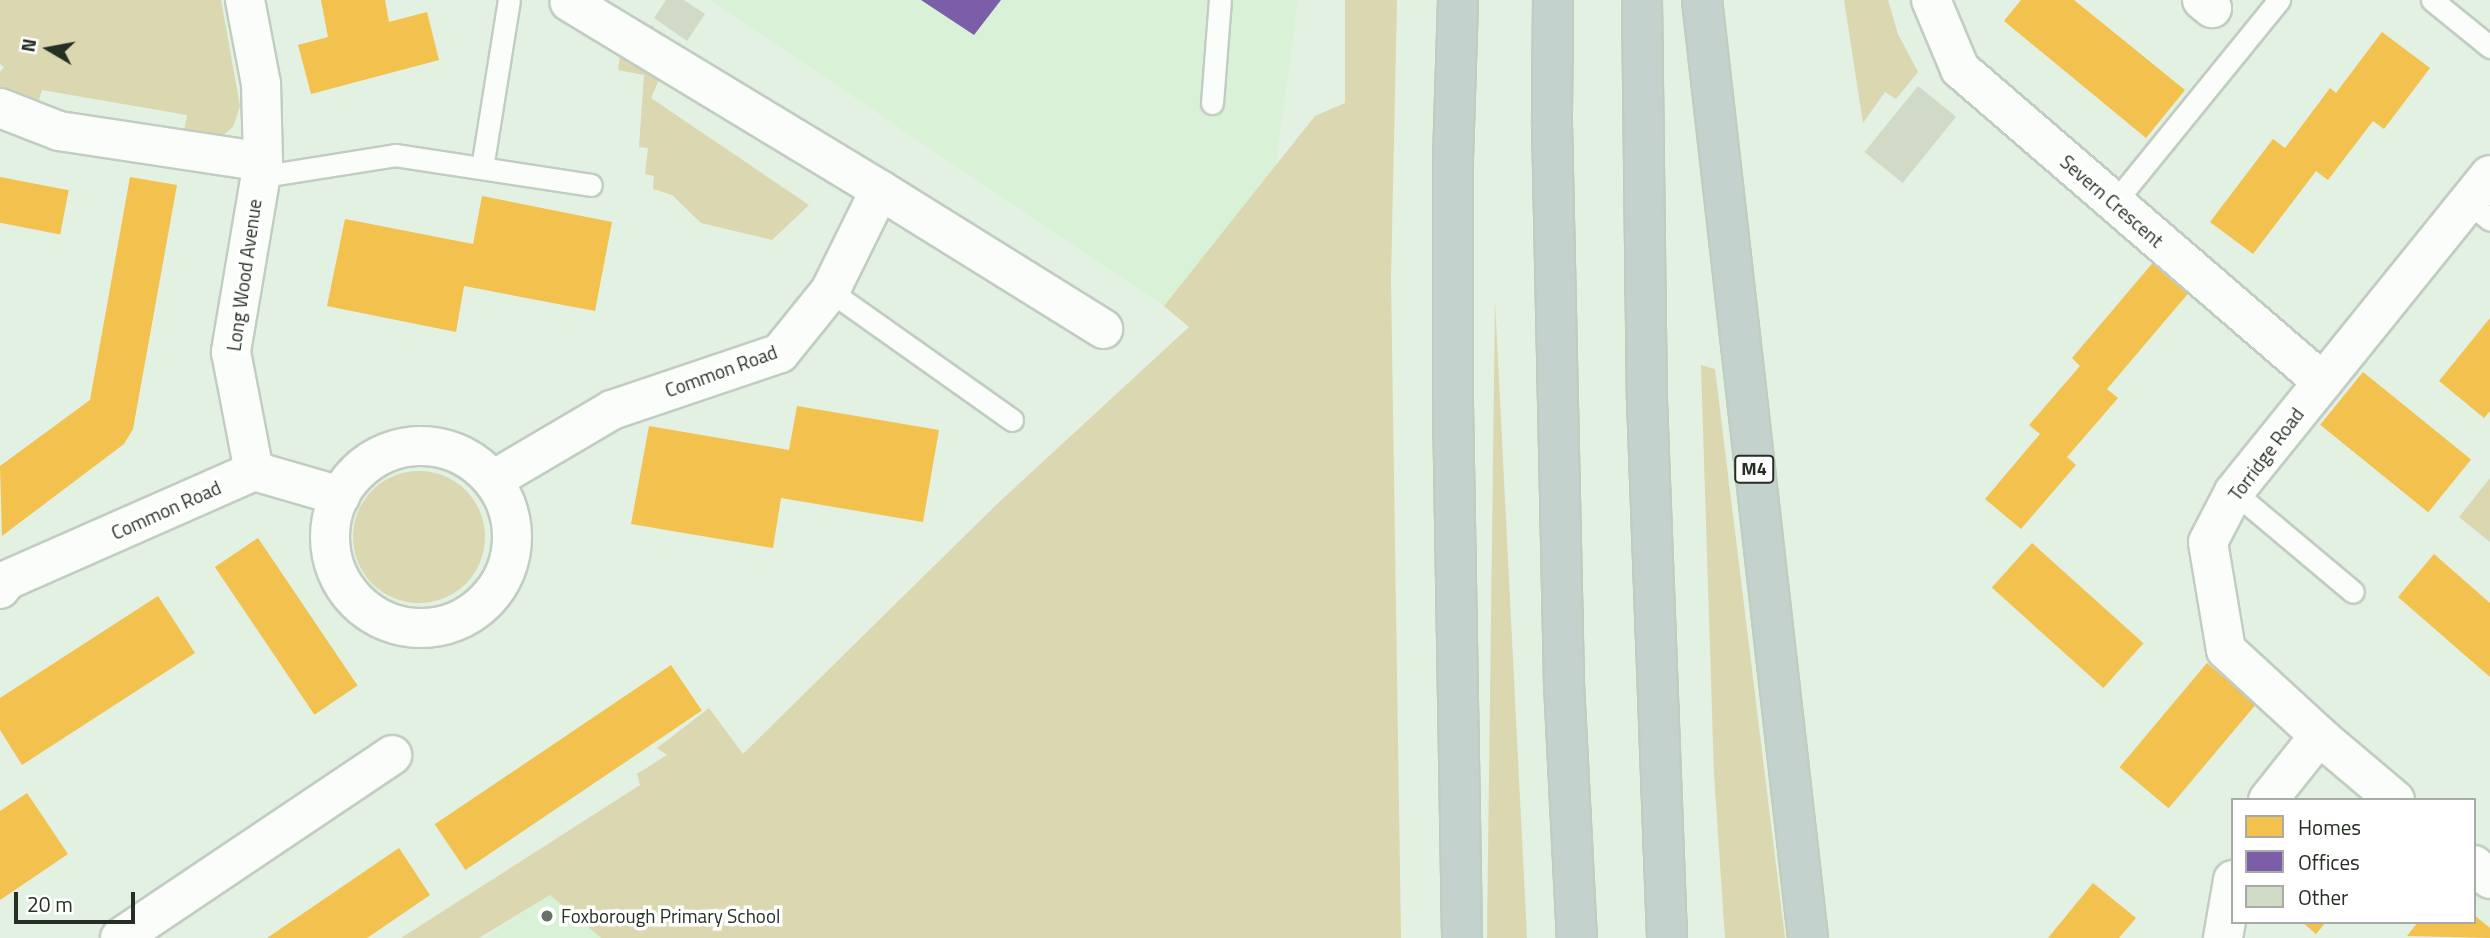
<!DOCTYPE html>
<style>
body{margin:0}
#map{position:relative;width:2490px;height:938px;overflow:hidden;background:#e2f1e1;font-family:"Titillium Web",sans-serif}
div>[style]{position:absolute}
.built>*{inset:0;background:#d8f1d7}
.green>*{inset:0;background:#dbd7b0}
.round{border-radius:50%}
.homes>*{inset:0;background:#f2c14e;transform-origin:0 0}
.offices>*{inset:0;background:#7b5ea7}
.building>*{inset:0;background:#d1dac6;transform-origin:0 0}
.roads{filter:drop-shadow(2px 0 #c1cdc0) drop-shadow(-2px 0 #c1cdc0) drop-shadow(0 2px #c1cdc0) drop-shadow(0 -2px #c1cdc0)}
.service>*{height:21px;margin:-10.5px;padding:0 10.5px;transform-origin:10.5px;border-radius:10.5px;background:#fbfdfa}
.minor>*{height:38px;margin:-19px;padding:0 19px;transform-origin:19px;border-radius:19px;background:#fbfdfa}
.minor>.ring{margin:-19px;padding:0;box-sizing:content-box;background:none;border:38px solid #fbfdfa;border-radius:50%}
.motorway>*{height:38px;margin:-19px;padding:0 19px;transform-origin:19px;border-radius:19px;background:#c3d2cc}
.dots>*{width:19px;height:19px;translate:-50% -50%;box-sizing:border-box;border:4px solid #fff;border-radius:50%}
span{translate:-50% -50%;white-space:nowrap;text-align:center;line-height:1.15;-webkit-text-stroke:7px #fff;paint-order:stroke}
.shield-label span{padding:2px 5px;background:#fff;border:2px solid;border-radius:5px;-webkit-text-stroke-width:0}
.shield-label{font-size:18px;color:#252f24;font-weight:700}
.street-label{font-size:19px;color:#252f24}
.poi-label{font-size:19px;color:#252f24}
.left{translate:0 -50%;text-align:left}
.legend{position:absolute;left:2231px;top:798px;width:245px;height:126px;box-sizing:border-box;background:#fff;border:2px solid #a8aca7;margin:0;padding:9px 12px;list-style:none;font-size:21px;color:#252f24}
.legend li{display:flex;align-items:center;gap:14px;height:35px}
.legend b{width:35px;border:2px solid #a8aca7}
.north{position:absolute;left:14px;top:14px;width:70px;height:70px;-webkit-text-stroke:5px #fff;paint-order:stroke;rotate:280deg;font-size:19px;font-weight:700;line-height:28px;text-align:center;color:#252f24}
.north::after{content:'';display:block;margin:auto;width:24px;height:32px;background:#252f24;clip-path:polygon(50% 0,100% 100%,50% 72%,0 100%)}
.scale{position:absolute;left:14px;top:892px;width:121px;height:32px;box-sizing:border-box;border:4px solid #252f24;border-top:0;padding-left:9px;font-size:21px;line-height:24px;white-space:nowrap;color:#252f24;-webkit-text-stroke:5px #fff;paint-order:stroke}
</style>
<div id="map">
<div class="built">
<div style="clip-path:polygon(710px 0,1298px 0,1275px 169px,1164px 306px)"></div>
<div style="clip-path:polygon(550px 895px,601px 938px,485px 938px)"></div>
</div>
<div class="green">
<div style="clip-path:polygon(0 0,221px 0,240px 106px,233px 127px,222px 136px,203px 140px,183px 136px,187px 115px,42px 90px,36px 110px,0 87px,0 72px,4px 67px,0 64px)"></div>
<div style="clip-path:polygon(1345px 0,1397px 0,1391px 280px,1401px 938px,601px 938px,550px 895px,479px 938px,401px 938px,640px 785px,637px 774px,667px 755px,657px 748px,709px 708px,743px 754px,996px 505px,1189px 327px,1164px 306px,1315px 116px,1345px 103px)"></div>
<div style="clip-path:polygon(1844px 0,1888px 0,1898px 34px,1918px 72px,1896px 99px,1885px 92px,1863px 123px)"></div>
<div style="clip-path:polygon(625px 19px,654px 26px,647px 57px,664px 68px,651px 98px,809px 205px,772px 240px,701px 223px,672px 195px,653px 189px,654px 176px,645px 174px,648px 148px,639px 147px,644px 75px,618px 70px)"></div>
<div style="clip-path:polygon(1495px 301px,1527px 938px,1487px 938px)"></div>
<div style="clip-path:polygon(1701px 365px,1715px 369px,1785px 938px,1725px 938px,1714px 774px)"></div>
<div class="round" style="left:353px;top:471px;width:132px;height:132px"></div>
<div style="clip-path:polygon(2490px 478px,2490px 542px,2459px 517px)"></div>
</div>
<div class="homes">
<div style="clip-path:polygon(321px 0,385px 0,389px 22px,427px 12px,439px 60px,311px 94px,298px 45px,328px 37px)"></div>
<div style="clip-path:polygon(2021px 0,2074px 0,2185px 90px,2146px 138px,2004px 21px)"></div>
<div style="clip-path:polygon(2382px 32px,2430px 68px,2384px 129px,2373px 121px,2328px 180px,2316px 171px,2253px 254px,2210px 222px,2273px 139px,2285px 148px,2330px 88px,2336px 93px)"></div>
<div style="left:0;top:177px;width:70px;height:45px;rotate:11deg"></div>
<div style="clip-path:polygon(130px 177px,177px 185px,133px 429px,124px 444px,2px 536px,0 466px,90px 400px)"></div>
<div style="clip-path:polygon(482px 196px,612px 222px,595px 311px,464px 286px,456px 332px,327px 306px,345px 219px,473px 244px)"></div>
<div style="clip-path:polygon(2156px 259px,2192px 289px,2107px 389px,2118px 398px,2067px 457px,2076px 465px,2021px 529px,1985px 499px,2040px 434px,2029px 425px,2080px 366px,2072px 358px)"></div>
<div style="clip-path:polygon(2490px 318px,2490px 411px,2484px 418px,2439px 381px)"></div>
<div style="left:2363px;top:372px;width:139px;height:68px;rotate:39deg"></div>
<div style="clip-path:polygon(797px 406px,939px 430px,923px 522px,781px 498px,773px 548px,631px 524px,649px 426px,789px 450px)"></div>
<div style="left:258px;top:538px;width:178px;height:52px;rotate:56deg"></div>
<div style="left:2032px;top:543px;width:150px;height:60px;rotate:42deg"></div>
<div style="clip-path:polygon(2434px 554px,2490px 603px,2490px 677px,2398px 597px)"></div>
<div style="clip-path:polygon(158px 596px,195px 653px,22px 765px,0 730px,0 698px)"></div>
<div style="left:2207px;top:663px;width:64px;height:136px;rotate:40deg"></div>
<div style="left:671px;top:665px;width:55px;height:285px;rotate:56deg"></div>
<div style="clip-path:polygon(27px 793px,68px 854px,0 900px,0 811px)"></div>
<div style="clip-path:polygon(399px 848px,430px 895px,367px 938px,267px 938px)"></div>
<div style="clip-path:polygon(2093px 883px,2136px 918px,2119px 938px,2048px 938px)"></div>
<div style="clip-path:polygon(2474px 915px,2490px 928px,2490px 938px,2407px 936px,2418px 922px,2474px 922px)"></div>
<div style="clip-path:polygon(2302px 922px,2326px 922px,2316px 934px)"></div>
</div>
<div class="offices">
<div style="clip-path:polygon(921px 0,1001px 0,974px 35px)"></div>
</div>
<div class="building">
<div style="clip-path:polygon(666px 0,684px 0,705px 14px,687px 41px,654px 18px)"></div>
<div style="left:1918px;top:86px;width:49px;height:85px;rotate:39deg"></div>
</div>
<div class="roads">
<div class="service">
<div style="left:2432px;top:0;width:75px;rotate:39deg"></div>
<div style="left:1212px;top:103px;width:103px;rotate:-85.6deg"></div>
<div style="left:482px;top:168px;width:170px;rotate:-80.9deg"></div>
<div style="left:258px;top:177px;width:139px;rotate:-9.1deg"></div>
<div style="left:395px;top:155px;width:198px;rotate:8.7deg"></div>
<div style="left:2468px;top:202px;width:28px;rotate:39deg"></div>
<div style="left:2114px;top:203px;width:262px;rotate:-50.9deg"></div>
<div style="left:830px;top:291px;width:223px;rotate:35.3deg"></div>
<div style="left:2234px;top:492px;width:155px;rotate:40deg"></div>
</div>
<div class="minor">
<div style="left:245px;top:0;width:86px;rotate:79.2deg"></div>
<div style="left:261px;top:84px;width:78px;rotate:88.5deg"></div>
<div style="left:263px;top:162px;width:193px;rotate:99.6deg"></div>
<div style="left:231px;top:352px;width:121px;rotate:79.1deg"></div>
<div style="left:1931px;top:0;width:75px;rotate:67.2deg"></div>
<div style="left:1960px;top:69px;width:479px;rotate:40.8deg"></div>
<div style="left:2202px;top:0;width:13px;rotate:39deg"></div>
<div style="left:0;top:108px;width:63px;rotate:21.3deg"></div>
<div style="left:59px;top:131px;width:206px;rotate:8.6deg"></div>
<div style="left:880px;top:190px;width:263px;rotate:31.9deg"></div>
<div class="ring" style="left:330px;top:446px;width:144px;height:144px"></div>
<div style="left:493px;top:480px;width:138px;rotate:-30.5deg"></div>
<div style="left:612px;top:410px;width:177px;rotate:-18.7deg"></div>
<div style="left:780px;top:353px;width:80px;rotate:-51.1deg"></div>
<div style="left:830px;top:291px;width:113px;rotate:-63.7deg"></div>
<div style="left:880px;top:190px;width:363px;rotate:-148.8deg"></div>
<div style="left:0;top:589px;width:11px;rotate:-52deg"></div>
<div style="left:7px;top:580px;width:270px;rotate:-23.8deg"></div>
<div style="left:254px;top:471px;width:90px;rotate:16.2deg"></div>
<div style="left:2268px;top:800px;width:82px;rotate:-51.4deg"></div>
<div style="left:2395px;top:800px;width:93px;rotate:-139.8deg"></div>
<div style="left:2324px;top:740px;width:133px;rotate:-137.4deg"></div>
<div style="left:2226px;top:650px;width:109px;rotate:-99.5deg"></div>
<div style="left:2208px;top:542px;width:56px;rotate:-62.5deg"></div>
<div style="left:2234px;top:492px;width:407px;rotate:-51.1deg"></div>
<div style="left:2474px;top:865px;width:21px;rotate:41deg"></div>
<div style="left:120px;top:938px;width:328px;rotate:-33.9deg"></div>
<div style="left:2223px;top:938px;width:59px;rotate:-80.2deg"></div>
</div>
<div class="motorway">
<div style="left:1458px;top:0;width:161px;rotate:91.8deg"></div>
<div style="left:1453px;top:161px;width:243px;rotate:90deg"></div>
<div style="left:1453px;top:404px;width:534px;rotate:89.03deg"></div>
<div style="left:1553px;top:0;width:124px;rotate:90.5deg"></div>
<div style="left:1552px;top:124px;width:560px;rotate:88.77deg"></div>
<div style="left:1564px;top:684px;width:254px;rotate:87.1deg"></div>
<div style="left:1642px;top:0;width:400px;rotate:89.3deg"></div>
<div style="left:1647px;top:400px;width:538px;rotate:87.87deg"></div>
<div style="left:1702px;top:0;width:944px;rotate:83.55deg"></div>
</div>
</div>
<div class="dots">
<div style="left:547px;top:916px;background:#677366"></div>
</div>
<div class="shield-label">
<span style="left:1754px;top:469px">M4</span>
</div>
<div class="street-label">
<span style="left:2112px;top:201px;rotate:41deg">Severn Crescent</span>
<span style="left:244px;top:275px;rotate:-82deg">Long Wood Avenue</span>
<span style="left:721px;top:371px;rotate:-20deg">Common Road</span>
<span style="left:2266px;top:454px;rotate:-53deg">Torridge Road</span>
<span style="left:166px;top:510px;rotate:-24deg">Common Road</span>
</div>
<div class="poi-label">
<span class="left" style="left:561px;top:916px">Foxborough Primary School</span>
</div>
<ul class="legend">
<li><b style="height:19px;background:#f2c14e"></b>Homes</li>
<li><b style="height:19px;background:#7b5ea7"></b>Offices</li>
<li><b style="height:19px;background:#d1dac6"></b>Other</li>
</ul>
<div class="north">N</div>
<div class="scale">20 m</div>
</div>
